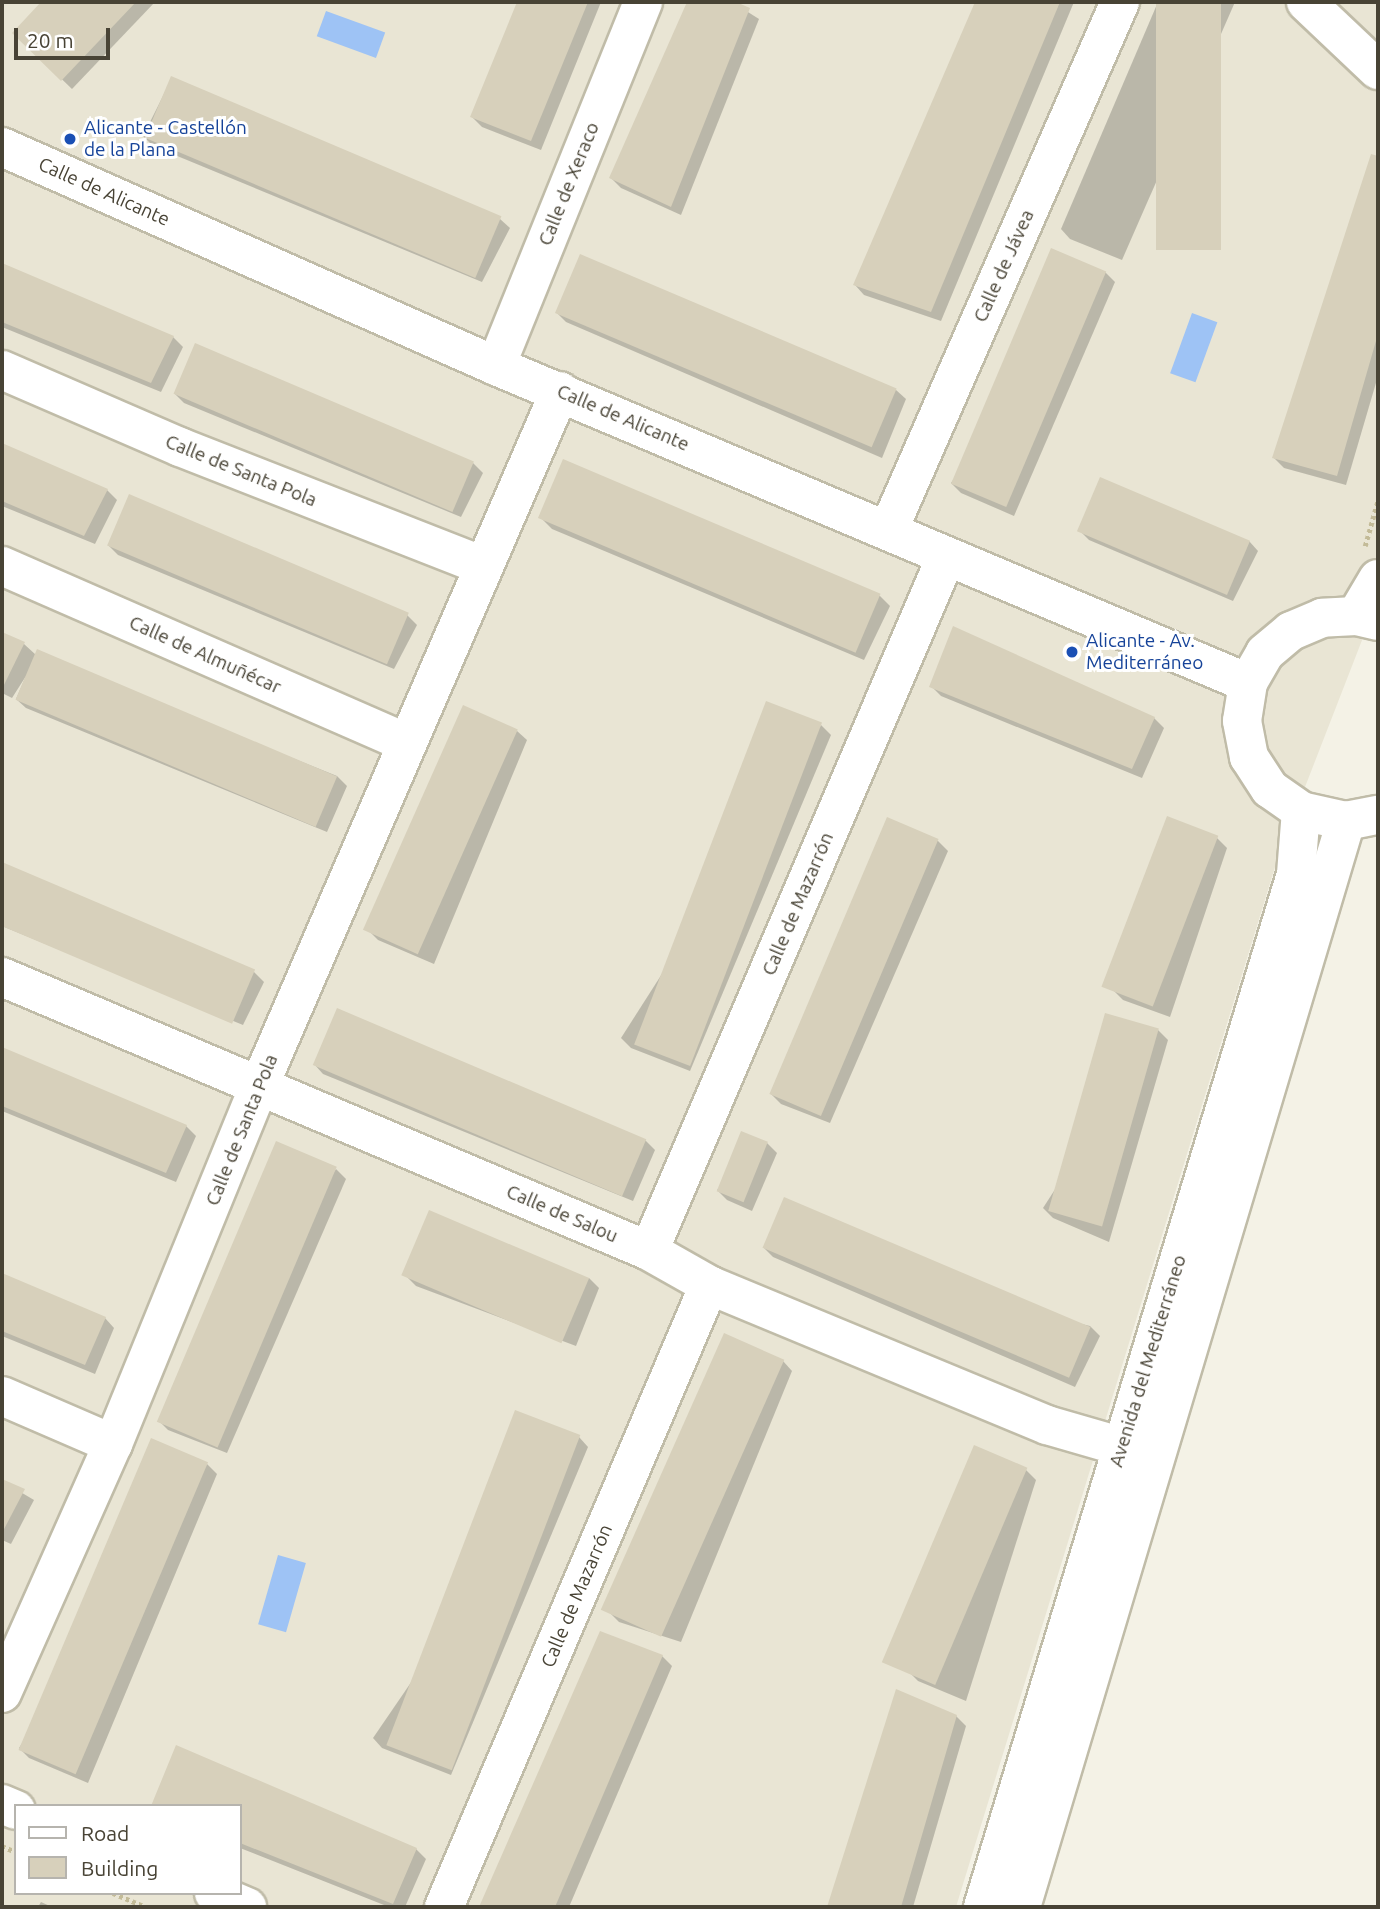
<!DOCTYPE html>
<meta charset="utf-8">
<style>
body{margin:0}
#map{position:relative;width:1380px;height:1909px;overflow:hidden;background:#f4f2e6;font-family:Ubuntu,sans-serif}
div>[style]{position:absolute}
.residential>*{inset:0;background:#e9e5d4}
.water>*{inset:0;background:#9ec3f5;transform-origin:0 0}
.shadow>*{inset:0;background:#0003}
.building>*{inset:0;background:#d7d0bb;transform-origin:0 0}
.path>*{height:4.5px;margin-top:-2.25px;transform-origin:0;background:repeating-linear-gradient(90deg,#c3bb98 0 3.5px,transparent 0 7px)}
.roads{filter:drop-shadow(2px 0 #c0bca8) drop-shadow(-2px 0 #c0bca8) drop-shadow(0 2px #c0bca8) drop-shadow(0 -2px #c0bca8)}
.minor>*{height:38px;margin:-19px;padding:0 19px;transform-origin:19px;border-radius:19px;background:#fff}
.dots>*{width:19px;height:19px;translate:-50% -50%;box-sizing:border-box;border:4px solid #fff;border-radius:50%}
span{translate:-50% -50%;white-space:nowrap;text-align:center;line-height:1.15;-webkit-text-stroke:6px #fff;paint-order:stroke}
.transit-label{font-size:19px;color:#164399}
.left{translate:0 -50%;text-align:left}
.street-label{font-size:19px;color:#484335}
.frame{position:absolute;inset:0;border:4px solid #484335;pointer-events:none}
.legend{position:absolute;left:14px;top:1804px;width:228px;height:91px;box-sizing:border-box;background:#fff;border:2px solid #b6b4ae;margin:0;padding:9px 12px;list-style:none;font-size:21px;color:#484335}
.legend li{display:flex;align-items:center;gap:14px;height:35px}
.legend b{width:35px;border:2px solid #b6b4ae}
.scale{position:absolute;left:14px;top:28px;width:96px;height:32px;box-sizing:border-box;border:4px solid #484335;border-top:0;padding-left:9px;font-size:21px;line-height:24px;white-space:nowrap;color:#484335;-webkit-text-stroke:5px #fff;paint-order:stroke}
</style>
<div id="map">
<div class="residential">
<div style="clip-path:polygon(evenodd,2px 2px,1378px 2px,1378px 599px,1279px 854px,956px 1907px,2px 1907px,2px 2px,16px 1806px,240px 1806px,240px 1893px,16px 1893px,16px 1806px)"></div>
</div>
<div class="water">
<div style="left:326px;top:11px;width:63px;height:27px;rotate:20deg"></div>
<div style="left:1192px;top:313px;width:27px;height:64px;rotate:20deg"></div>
<div style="left:278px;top:1555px;width:29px;height:72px;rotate:16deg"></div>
</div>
<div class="shadow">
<div style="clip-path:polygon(43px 2px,155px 2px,72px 89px,14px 33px)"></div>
<div style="clip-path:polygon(519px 2px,601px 2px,541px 150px,482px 127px,472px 117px)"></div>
<div style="clip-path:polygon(689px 2px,732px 2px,759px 19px,681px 215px,621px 188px,611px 178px)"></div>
<div style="clip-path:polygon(976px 2px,1074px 2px,941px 321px,864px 295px,855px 285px)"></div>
<div style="clip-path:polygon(1158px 2px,1235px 2px,1122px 260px,1070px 239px,1061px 229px)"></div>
<div style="clip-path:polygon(172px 78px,500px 219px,510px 228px,482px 282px,153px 146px,143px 136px)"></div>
<div style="clip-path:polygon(1372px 156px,1378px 157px,1378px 376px,1346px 485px,1284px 468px,1274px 458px)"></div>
<div style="clip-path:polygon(2px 265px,173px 337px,183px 347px,161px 392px,2px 327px)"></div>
<div style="clip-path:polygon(1105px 272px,1115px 282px,1014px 516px,961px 493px,951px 483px)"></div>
<div style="clip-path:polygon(556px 312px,896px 390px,906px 399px,882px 458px,566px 322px)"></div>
<div style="clip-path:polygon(174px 393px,473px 463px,483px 473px,461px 517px,184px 403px)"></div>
<div style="clip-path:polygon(2px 445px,107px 490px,117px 500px,95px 544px,2px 506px)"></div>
<div style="clip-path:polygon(542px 519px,880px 596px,890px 606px,864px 660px,552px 529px)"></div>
<div style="clip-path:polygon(1079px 530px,1249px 541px,1258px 551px,1233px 601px,1089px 540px)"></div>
<div style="clip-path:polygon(108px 545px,407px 615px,417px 625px,394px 669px,118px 555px)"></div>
<div style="clip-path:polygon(2px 634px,24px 644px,36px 655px,337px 776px,347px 786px,327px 832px,26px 708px,16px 699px,26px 676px,12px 698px,2px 693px)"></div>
<div style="clip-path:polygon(931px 686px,1154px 718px,1164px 728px,1142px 778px,941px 696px)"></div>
<div style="clip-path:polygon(464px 707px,517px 731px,527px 740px,434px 964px,378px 940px,368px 930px)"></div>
<div style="clip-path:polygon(821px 725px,831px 735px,690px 1071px,631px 1048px,621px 1038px)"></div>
<div style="clip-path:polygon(888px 819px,938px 841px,948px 851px,830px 1123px,781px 1104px,771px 1094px)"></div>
<div style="clip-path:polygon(1217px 838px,1227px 848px,1170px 1017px,1123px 1000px,1113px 990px)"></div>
<div style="clip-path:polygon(2px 863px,254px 972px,264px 982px,243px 1025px,2px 926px)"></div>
<div style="clip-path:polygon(1158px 1030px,1168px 1040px,1109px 1242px,1053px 1218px,1043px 1208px)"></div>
<div style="clip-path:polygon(2px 1049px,186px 1126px,196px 1136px,176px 1182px,2px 1111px)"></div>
<div style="clip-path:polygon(314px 1064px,645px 1140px,655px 1150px,633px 1201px,323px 1074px)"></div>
<div style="clip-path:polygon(767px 1143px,777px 1153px,752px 1211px,727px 1200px,717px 1190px)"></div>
<div style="clip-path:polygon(336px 1169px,346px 1179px,227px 1453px,168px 1430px,158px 1420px)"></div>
<div style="clip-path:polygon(763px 1247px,1090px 1326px,1100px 1336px,1075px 1387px,773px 1257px)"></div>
<div style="clip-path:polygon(2px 1275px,105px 1318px,114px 1328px,95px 1374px,2px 1336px)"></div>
<div style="clip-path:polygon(406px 1276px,589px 1278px,599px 1288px,576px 1346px,416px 1286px)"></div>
<div style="clip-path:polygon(783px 1361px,792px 1371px,681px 1642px,619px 1622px,609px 1612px)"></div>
<div style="clip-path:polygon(579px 1437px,588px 1447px,451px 1775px,382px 1748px,373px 1738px)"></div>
<div style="clip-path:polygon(207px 1464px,217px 1474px,88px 1783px,29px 1758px,19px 1748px)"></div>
<div style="clip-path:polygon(1026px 1470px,1036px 1480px,966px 1701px,918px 1681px,908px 1671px)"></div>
<div style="clip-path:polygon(2px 1481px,34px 1500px,11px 1544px,2px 1540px)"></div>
<div style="clip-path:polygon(601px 1633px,662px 1656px,672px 1666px,569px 1907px,481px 1907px)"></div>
<div style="clip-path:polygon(897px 1692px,956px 1716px,966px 1726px,913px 1907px,829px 1907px)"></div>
<div style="clip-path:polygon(177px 1747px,416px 1849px,426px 1859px,405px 1907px,389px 1907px,240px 1848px,240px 1806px)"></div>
<div style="clip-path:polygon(41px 1902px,52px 1907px,38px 1907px)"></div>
</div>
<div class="building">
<div style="clip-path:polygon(41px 2px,136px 2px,61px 81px,12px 33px)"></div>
<div style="clip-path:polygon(517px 2px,588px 2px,531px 141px,470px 117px)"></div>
<div style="clip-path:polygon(687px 2px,736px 2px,750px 8px,671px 207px,609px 178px)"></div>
<div style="clip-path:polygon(975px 2px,1060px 2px,931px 312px,853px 285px)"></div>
<div style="left:1156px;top:2px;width:65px;height:248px"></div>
<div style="left:171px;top:76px;width:359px;height:67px;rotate:23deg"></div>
<div style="clip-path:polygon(1371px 154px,1378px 156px,1378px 334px,1337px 476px,1272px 458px)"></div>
<div style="left:1051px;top:248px;width:60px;height:256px;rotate:23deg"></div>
<div style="left:580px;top:254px;width:344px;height:64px;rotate:23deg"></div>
<div style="clip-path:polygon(2px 263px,174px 336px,151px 383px,2px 322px)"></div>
<div style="left:195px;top:343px;width:303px;height:55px;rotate:23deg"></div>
<div style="clip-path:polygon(2px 443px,108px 489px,84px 536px,2px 501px)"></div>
<div style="left:563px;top:459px;width:345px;height:64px;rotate:23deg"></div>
<div style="left:1100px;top:477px;width:163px;height:59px;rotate:23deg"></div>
<div style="left:129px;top:494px;width:304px;height:56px;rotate:23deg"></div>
<div style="clip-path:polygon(953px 626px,1155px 717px,1132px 769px,929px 687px)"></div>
<div style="clip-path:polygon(2px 632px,25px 642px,2px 689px)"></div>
<div style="left:37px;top:649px;width:326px;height:55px;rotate:23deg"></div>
<div style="left:766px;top:701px;width:60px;height:368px;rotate:21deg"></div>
<div style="left:463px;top:705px;width:60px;height:246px;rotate:24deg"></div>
<div style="left:1167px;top:816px;width:55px;height:183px;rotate:21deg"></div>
<div style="left:887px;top:817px;width:56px;height:301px;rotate:23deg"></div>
<div style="left:2px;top:862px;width:275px;height:59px;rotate:23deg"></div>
<div style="left:337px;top:1008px;width:336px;height:62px;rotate:23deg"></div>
<div style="left:1105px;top:1013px;width:56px;height:206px;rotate:16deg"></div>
<div style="clip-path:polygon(2px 1047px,187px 1125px,166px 1173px,2px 1106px)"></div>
<div style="left:741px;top:1131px;width:29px;height:65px;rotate:22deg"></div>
<div style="left:276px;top:1141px;width:66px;height:305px;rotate:23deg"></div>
<div style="left:784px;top:1197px;width:333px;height:55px;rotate:23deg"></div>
<div style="left:429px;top:1210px;width:174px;height:71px;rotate:23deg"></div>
<div style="clip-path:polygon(2px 1273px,106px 1317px,85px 1365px,2px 1331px)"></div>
<div style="left:724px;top:1333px;width:66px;height:303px;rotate:24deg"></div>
<div style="left:515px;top:1410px;width:70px;height:359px;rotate:21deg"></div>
<div style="left:151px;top:1438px;width:62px;height:339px;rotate:23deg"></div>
<div style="left:974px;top:1445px;width:58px;height:236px;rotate:23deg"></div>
<div style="clip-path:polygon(2px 1479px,25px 1489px,2px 1533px)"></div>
<div style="clip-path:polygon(600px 1631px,663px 1655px,555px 1907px,479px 1907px)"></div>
<div style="clip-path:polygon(896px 1689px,957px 1715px,901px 1907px,827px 1907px)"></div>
<div style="clip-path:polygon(176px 1745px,417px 1848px,393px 1904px,240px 1843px,240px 1806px,151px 1806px)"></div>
</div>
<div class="path">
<div style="left:1365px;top:546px;width:48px;rotate:-74.2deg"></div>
<div style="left:2px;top:1846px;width:15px;rotate:23deg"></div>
<div style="left:113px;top:1893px;width:36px;rotate:23deg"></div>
</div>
<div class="roads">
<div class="minor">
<div style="left:1306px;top:2px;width:99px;rotate:43.4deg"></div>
<div style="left:2px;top:147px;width:540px;rotate:23.91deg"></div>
<div style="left:496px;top:366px;width:816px;rotate:22.86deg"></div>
<div style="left:496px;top:366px;width:393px;rotate:-68deg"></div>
<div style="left:2px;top:370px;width:194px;rotate:23.4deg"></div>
<div style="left:180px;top:447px;width:326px;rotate:21.4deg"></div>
<div style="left:888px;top:531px;width:578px;rotate:-66.32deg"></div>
<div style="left:2px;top:566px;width:442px;rotate:23.6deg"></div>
<div style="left:1356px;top:616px;width:43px;rotate:-59.3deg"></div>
<div style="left:1378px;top:621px;width:23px;rotate:-167deg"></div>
<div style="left:1356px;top:616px;width:34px;rotate:177deg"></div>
<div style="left:1322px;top:618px;width:34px;rotate:157deg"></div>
<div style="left:1291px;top:631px;width:34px;rotate:140deg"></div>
<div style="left:1265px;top:653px;width:34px;rotate:120deg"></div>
<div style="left:1248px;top:683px;width:38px;rotate:99deg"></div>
<div style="left:1242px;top:721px;width:37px;rotate:79deg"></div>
<div style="left:1249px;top:757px;width:38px;rotate:57deg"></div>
<div style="left:1270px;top:789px;width:38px;rotate:35deg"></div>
<div style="left:1301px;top:811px;width:46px;rotate:12.5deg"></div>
<div style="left:1346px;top:821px;width:33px;rotate:-11deg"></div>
<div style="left:2px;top:977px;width:703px;rotate:22.95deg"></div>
<div style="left:649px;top:1251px;width:69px;rotate:29.5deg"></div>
<div style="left:709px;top:1285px;width:366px;rotate:22.5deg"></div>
<div style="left:1047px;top:1425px;width:79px;rotate:16.1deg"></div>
<div style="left:649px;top:1251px;width:755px;rotate:-66.83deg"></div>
<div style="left:2px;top:1396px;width:121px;rotate:23.4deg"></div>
<div style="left:2px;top:1693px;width:273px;rotate:-66deg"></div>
<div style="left:113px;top:1444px;width:389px;rotate:-67.8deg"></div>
<div style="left:260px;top:1084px;width:755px;rotate:-66.59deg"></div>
<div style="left:2px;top:1804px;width:15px;rotate:23deg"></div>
<div style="left:214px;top:1893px;width:36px;rotate:23deg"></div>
<div style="left:444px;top:1907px;width:676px;rotate:-66.92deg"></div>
<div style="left:983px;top:1907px;width:1079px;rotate:-73.14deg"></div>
<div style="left:1296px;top:874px;width:63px;rotate:-85.5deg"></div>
<div style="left:1021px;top:1907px;width:1134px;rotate:-73.34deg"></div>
</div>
</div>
<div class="dots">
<div style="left:70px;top:139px;background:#1a4fb4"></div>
<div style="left:1072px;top:652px;background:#1a4fb4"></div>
</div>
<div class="transit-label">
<span class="left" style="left:84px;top:139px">Alicante - Castellón<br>de la Plana</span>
<span class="left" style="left:1086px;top:652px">Alicante - Av.<br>Mediterráneo</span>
</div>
<div class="street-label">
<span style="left:569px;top:184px;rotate:-68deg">Calle de Xeraco</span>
<span style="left:104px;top:192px;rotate:24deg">Calle de Alicante</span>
<span style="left:1004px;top:266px;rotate:-66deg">Calle de Jávea</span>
<span style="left:623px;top:418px;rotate:23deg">Calle de Alicante</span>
<span style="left:241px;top:471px;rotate:22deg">Calle de Santa Pola</span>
<span style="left:205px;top:655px;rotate:24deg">Calle de Almuñécar</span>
<span style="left:798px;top:904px;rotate:-67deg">Calle de Mazarrón</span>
<span style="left:242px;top:1130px;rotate:-68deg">Calle de Santa Pola</span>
<span style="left:562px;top:1214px;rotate:23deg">Calle de Salou</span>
<span style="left:1148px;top:1361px;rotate:-73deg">Avenida del Mediterráneo</span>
<span style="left:577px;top:1596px;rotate:-67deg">Calle de Mazarrón</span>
</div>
<div class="frame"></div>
<ul class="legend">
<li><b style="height:9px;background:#fff"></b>Road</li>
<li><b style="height:19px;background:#d7d0bb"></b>Building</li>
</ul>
<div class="scale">20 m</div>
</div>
